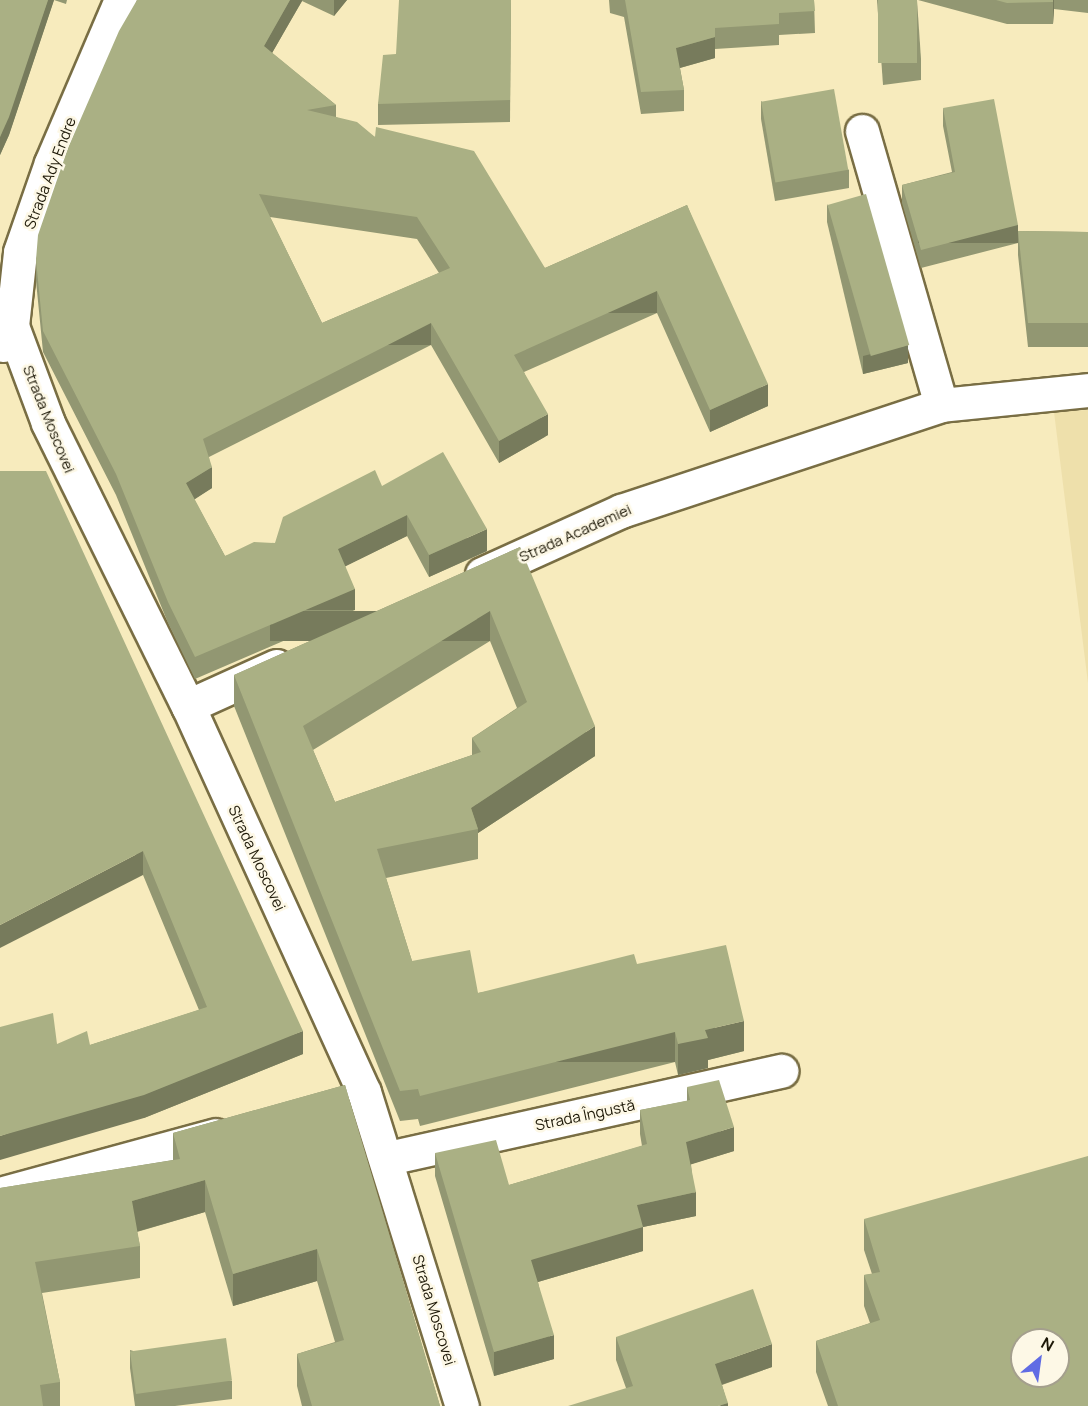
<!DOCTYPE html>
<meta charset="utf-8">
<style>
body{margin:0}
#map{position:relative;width:1088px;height:1406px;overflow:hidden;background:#f7ebbd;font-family:Manrope,sans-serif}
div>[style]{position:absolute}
.built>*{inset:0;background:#eee0ab}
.roads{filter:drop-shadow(2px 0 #796e44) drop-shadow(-2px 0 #796e44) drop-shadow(0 2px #796e44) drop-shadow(0 -2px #796e44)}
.street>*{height:33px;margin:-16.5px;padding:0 16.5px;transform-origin:16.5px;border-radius:16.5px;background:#fff}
.wall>*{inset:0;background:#929772}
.shaded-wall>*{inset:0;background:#777b5c;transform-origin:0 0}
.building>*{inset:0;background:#aab084;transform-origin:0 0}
span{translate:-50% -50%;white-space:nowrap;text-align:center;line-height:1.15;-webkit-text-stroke:5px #fdf8e6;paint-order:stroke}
.street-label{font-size:15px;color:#1e1908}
.north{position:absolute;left:1010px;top:1328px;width:60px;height:60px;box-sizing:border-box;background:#fdf8e6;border:2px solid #a49f8d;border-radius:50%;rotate:29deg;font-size:16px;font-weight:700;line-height:24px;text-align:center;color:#1e1908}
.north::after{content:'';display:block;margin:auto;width:21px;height:27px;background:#606ce4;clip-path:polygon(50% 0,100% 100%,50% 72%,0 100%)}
</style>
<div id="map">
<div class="built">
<div style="clip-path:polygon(1088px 410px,1088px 683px,1054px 412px)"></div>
</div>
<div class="roads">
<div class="street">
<div style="left:862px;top:131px;width:285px;rotate:73.9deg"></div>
<div style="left:12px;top:326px;width:103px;rotate:69.6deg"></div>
<div style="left:48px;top:423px;width:316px;rotate:63.7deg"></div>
<div style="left:188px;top:706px;width:424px;rotate:65.5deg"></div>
<div style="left:364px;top:1092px;width:329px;rotate:72.7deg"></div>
<div style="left:3px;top:345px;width:21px;rotate:-65deg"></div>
<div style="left:12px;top:326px;width:74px;rotate:-83.8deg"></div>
<div style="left:20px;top:252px;width:94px;rotate:-70.8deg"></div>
<div style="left:51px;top:163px;width:177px;rotate:-66.8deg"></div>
<div style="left:482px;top:574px;width:153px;rotate:-24.4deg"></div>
<div style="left:621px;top:511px;width:337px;rotate:-18.3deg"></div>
<div style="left:941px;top:405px;width:148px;rotate:-5.8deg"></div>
<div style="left:188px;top:706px;width:97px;rotate:-24.4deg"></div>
<div style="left:388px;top:1158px;width:403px;rotate:-12.5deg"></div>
<div style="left:0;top:1194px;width:223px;rotate:-15.3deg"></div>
</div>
</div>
<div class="wall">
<div style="clip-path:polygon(0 0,67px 0,66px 4px,54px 0,9px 135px,0 155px)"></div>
<div style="clip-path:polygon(evenodd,137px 0,347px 0,334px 16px,302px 1px,272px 53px,336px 105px,336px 117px,375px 137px,545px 268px,687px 205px,768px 406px,710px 432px,657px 313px,524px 372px,548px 435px,499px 463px,431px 345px,209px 457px,212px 488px,194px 499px,225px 556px,275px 543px,382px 486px,487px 551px,429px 577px,407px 536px,345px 566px,355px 610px,195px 679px,168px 623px,116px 495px,43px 352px,36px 281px,36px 260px,137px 0,270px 217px,417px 239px,439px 273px,322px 323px,270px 217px)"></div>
<div style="clip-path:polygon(511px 0,510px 122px,378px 125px,378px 104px,396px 54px)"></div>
<div style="clip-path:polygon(609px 0,814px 0,815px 33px,779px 35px,779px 45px,715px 49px,715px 58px,680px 68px,684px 90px,684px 111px,641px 114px,624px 17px,610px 13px)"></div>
<div style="clip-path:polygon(877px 0,917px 0,921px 59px,921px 80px,883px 85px)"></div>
<div style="clip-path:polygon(918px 0,1088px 0,1088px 13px,1054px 9px,1053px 24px,1007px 24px)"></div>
<div style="clip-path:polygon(761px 101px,849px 170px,849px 188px,775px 201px,761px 119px)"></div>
<div style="clip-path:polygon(943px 108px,1018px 231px,1088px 232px,1088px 347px,1028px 347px,1018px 255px,1018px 243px,921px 268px,902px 203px,902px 185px,952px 172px,943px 126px)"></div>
<div style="clip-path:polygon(827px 204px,908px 363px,863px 374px,827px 222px)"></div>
<div style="clip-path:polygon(0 471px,303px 1054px,144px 1118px,57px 1044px,90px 1045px,199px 1010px,143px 875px)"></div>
<div style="clip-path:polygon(evenodd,520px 547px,595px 756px,478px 833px,478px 859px,386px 878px,412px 961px,478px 993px,637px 964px,744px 1051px,708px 1060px,708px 1068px,678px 1075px,675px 1062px,420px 1126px,418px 1119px,400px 1121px,234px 706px,234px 675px,520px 547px,490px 641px,517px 708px,472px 738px,472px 755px,335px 802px,313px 750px,490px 641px)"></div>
<div style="clip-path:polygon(345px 1085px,440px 1406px,302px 1406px,297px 1386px,297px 1354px,335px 1342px,317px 1281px,233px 1306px,205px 1212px,137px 1232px,140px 1246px,140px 1278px,42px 1293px,60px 1382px,60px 1406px,0 1406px,0 1188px,173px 1160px,173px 1133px)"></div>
<div style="clip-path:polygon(687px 1087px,734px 1151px,691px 1164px,696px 1216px,643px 1227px,643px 1251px,538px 1282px,554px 1359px,494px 1376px,435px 1176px,435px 1153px,509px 1185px,642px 1146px,640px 1134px,640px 1110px,687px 1101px)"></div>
<div style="clip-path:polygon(864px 1219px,1088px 1406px,828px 1406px,816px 1372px,816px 1341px,870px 1323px,864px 1306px,864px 1275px,872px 1274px,864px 1250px)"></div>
<div style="clip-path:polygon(616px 1337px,772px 1367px,722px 1385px,728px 1406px,626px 1388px,616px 1360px)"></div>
<div style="clip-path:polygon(130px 1350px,232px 1381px,232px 1399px,175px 1406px,135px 1406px,130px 1368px)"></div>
</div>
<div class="shaded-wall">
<div style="clip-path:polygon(48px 0,54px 0,9px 135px,0 155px,0 137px)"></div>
<div style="clip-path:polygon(290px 0,302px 0,302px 1px,264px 67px,264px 46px)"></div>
<div style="clip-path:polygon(334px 0,347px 0,334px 16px)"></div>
<div style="clip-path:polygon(1053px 0,1054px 0,1054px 9px,1053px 24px)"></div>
<div style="clip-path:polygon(715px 37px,715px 58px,676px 69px,676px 48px)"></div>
<div style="left:1018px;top:225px;width:18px;height:100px;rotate:90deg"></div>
<div style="left:657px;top:291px;width:22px;height:157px;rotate:90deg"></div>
<div style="left:431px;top:323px;width:22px;height:256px;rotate:90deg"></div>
<div style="clip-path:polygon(908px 345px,908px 363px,863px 374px,863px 356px)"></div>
<div style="clip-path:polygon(768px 384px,768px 406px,710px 432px,710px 410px)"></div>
<div style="clip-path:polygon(548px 414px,548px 435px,499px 463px,499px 441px)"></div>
<div style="clip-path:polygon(212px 467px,212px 488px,186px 505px,186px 483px)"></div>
<div style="clip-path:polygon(407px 515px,407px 536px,338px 570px,338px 549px)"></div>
<div style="clip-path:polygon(487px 529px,487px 551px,429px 577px,429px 555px)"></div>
<div style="left:355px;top:589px;width:21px;height:174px;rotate:90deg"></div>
<div style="left:490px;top:611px;width:30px;height:220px;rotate:90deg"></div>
<div style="clip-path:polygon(595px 726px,595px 756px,478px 833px,478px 829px,471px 808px)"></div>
<div style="clip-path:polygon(143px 851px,143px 875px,0 948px,0 925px)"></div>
<div style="clip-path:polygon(744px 1021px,744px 1051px,708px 1060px,708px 1068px,678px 1075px,678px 1044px,705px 1030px)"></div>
<div style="clip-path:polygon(303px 1031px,303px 1054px,144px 1118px,0 1160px,0 1136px)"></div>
<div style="left:675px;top:1032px;width:30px;height:263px;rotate:90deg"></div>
<div style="clip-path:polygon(734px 1127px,734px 1151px,686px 1166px,686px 1142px)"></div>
<div style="clip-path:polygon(205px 1180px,205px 1212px,132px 1233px,132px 1201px)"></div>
<div style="clip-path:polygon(696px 1192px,696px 1216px,643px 1227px,643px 1251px,531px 1284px,531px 1260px,637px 1205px)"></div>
<div style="clip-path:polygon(317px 1249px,317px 1281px,233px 1306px,233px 1274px)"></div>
<div style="clip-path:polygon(554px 1335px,554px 1359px,494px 1376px,494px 1352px)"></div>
<div style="clip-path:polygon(772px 1344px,772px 1367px,715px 1387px,715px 1364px)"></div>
<div style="clip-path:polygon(728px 1403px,728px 1406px,718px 1406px)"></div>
</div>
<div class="building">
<div style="clip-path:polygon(0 0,48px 0,9px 117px,0 137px)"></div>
<div style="clip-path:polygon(evenodd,137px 0,290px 0,264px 46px,336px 105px,307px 110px,357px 122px,375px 137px,376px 127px,474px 151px,545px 268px,687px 205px,768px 384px,710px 410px,657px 291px,514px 355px,548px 414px,499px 441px,431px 323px,203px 439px,212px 467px,186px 483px,225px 556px,254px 542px,275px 543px,283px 517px,375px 470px,382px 486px,443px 452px,487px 529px,429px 555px,407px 515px,338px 549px,355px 589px,195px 657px,168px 602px,116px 474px,43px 331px,36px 260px,38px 235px,68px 148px,119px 31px,137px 0,259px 194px,417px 217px,450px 268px,322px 323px,259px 194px)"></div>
<div style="clip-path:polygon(399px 0,511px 0,510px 100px,378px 104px,383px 55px,396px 54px)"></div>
<div style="clip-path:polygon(625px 0,814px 0,815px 11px,779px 13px,779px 24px,715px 28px,715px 37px,676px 48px,684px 90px,641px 92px)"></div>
<div style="left:878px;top:0;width:39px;height:63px"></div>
<div style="clip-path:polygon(996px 0,1053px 0,1053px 2px,1007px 3px)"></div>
<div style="left:834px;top:89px;width:82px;height:74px;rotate:80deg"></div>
<div style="clip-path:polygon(994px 99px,1018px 225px,921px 250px,902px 185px,955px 172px,943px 108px)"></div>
<div style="left:866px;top:194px;width:157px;height:40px;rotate:74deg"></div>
<div style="clip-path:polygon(1018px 231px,1088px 232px,1088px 323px,1028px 323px)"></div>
<div style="clip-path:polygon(0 471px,46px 471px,303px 1031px,144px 1095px,0 1136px,0 1027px,53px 1013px,57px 1044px,87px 1031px,90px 1045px,207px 1007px,143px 851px,0 925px)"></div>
<div style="clip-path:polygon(evenodd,520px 547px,595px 726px,471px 808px,478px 829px,377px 849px,412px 961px,470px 950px,478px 993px,634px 954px,637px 964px,726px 945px,744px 1021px,705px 1030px,708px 1038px,678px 1044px,675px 1032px,420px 1096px,418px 1089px,400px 1091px,234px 675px,520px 547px,490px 611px,527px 702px,472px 738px,481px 752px,335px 802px,303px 726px,490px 611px)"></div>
<div style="clip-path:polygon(719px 1080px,734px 1127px,686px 1142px,696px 1192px,637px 1205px,643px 1227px,531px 1260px,554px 1335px,494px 1352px,435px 1153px,496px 1140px,509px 1185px,647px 1144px,640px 1110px,690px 1100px,687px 1087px)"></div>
<div style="clip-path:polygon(345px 1085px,440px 1406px,312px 1406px,297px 1354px,344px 1340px,317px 1249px,233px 1274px,205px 1180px,132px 1201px,140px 1246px,35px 1262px,60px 1382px,40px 1385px,43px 1406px,0 1406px,0 1188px,180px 1159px,173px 1133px)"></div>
<div style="clip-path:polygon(evenodd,1088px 1156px,1088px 1406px,838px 1406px,816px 1341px,880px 1320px,864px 1275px,880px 1272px,864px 1219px,1088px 1156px,1022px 1340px,1058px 1340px,1058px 1376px,1022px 1376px,1022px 1340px)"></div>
<div style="clip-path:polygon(753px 1289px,772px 1344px,715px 1364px,728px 1403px,718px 1406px,568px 1406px,633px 1386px,616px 1337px)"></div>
<div style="left:226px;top:1338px;width:43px;height:97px;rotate:82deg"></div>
</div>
<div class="street-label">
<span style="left:50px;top:173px;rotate:-69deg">Strada Ady Endre</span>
<span style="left:49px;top:419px;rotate:68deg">Strada Moscovei</span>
<span style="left:575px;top:533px;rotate:-24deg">Strada Academiei</span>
<span style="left:257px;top:858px;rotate:65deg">Strada Moscovei</span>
<span style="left:585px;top:1115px;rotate:-12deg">Strada Îngustă</span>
<span style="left:434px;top:1310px;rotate:73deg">Strada Moscovei</span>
</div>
<div class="north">N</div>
</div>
